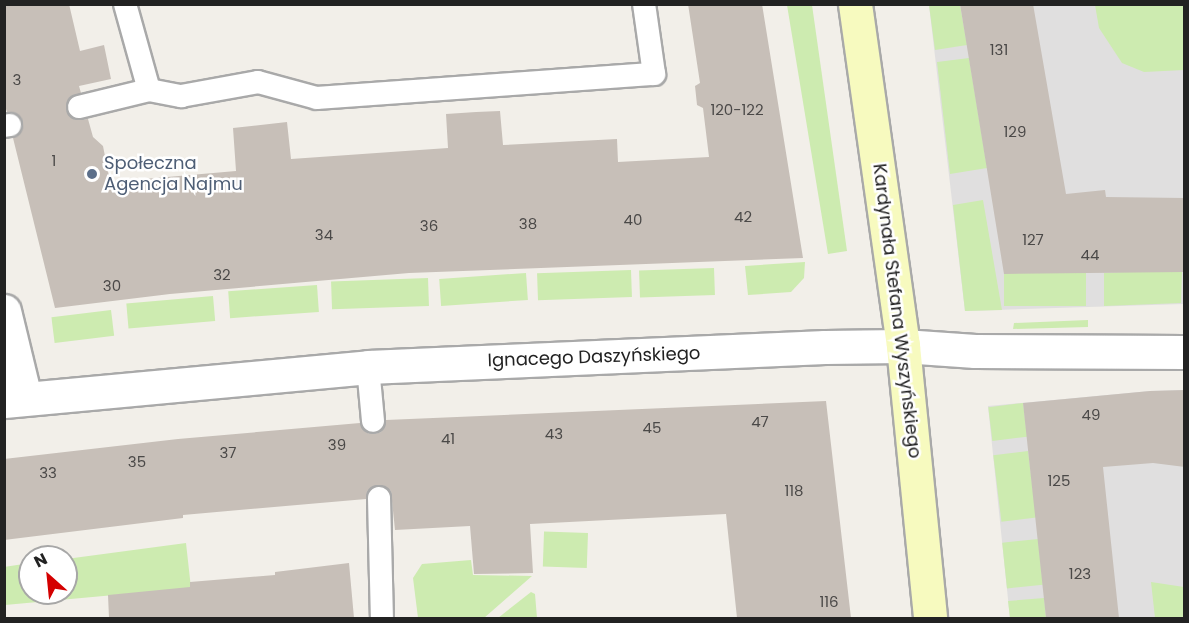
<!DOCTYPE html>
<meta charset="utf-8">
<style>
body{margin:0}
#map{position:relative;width:1189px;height:623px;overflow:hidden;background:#f2efe9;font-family:Poppins,sans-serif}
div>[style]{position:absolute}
.residential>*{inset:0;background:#e0dfdf}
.grass>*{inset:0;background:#cdebb0;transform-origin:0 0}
.building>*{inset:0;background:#c7bfb8}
.roads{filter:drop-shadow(2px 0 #a9a9a9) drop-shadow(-2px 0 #a9a9a9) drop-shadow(0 2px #a9a9a9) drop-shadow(0 -2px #a9a9a9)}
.lane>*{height:22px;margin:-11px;padding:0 11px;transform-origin:11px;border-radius:11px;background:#fff}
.street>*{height:33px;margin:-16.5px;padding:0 16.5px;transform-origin:16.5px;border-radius:16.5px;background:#fff}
.secondary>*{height:33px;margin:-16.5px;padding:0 16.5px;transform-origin:16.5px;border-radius:16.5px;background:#f7fabf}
.dots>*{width:16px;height:16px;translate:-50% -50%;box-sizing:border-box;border:3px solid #fff;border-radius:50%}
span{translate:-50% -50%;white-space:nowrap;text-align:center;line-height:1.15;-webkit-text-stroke:5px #fff;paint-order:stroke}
.number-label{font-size:15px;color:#4b4948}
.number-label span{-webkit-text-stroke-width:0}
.service-label{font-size:18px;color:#4e5e75}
.left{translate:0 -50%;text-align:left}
.street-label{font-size:18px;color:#222}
.frame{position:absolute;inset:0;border:6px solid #222;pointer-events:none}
.north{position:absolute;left:18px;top:545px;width:60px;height:60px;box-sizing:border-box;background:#fff;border:2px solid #a7a7a7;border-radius:50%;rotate:333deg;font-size:16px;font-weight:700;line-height:24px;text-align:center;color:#222}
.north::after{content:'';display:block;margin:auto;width:21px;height:27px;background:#d40000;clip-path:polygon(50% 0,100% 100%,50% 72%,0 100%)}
</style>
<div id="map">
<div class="residential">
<div style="clip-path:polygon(929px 5px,1184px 5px,1184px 304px,965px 311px)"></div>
<div style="clip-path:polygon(1184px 390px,1184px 618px,1010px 618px,988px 406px,1150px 391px)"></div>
</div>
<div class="grass">
<div style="clip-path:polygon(787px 5px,812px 5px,847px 251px,828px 254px)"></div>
<div style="clip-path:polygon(929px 5px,960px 5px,967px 45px,935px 50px)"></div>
<div style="clip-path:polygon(1095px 5px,1184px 5px,1184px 70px,1144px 72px,1122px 63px,1099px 28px)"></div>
<div style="clip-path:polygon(969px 58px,987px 168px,950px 174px,937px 62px)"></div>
<div style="clip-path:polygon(983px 200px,1002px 310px,965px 311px,953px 205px)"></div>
<div style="clip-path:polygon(805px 262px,804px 278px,791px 292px,748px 295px,745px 266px)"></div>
<div style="left:714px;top:268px;width:27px;height:75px;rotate:88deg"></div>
<div style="left:631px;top:270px;width:27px;height:94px;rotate:88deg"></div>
<div style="clip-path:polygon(1141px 271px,1182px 272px,1181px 303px,1104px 306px,1104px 273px)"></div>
<div style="left:526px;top:273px;width:27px;height:87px;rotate:86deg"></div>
<div style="left:1086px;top:273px;width:33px;height:82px;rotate:90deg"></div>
<div style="left:428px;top:278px;width:28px;height:97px;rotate:88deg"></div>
<div style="left:317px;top:285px;width:27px;height:89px;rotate:86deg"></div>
<div style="left:213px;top:296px;width:25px;height:87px;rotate:85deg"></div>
<div style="left:111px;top:310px;width:26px;height:60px;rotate:83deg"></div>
<div style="clip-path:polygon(1088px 320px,1088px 327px,1013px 329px,1014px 323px)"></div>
<div style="left:1023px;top:403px;width:34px;height:35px;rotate:83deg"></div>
<div style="left:1028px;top:451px;width:67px;height:35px;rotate:83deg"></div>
<div style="left:588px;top:533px;width:35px;height:44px;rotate:92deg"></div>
<div style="left:1038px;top:539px;width:46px;height:36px;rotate:84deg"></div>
<div style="clip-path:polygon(186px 543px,191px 588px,5px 605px,4px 567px,30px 563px,30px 593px,66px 593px,66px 559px)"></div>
<div style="clip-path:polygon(471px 560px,473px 575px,532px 576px,484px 618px,418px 618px,413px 578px,422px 564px)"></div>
<div style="clip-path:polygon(1151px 582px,1184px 587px,1184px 618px,1155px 618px)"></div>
<div style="clip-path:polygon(531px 592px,535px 594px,537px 618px,498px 618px)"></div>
<div style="clip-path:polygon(1044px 598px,1046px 618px,1010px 618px,1008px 601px)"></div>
</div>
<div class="building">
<div style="clip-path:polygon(4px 4px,69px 4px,80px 51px,104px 45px,111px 79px,79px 86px,81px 93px,69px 98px,66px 110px,75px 120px,88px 119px,93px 137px,103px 146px,110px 182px,236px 171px,233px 128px,287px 122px,291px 159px,448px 148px,446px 114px,476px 112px,500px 111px,503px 145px,617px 139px,618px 162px,709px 157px,703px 108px,697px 105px,695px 86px,700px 83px,688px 4px,762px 4px,803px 258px,409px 273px,170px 294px,55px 308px,13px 138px,22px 130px,23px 122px,15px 113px,7px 112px,4px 103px)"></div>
<div style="clip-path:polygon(960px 4px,1033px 4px,1066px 194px,1105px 190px,1106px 197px,1185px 198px,1185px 272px,1004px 274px)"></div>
<div style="clip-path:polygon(1185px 390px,1185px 467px,1153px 463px,1103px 467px,1119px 618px,1046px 618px,1023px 403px,1150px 391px)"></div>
<div style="clip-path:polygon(826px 401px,851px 618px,737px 618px,726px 514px,530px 524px,533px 573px,474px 574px,470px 526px,395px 530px,391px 491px,379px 485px,367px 491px,366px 499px,183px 515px,183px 518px,4px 540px,4px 459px,178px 439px,360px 423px,367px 433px,375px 434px,381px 432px,386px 420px)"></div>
<div style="clip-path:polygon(349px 563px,354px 618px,109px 618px,108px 595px,190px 587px,190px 582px,275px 575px,275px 572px)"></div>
</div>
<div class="roads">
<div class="lane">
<div style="left:125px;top:4px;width:89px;rotate:74.4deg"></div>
<div style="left:79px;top:107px;width:72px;rotate:-13.7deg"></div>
<div style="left:149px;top:90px;width:33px;rotate:11deg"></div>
<div style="left:181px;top:96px;width:78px;rotate:-10.3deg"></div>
<div style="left:258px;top:82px;width:61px;rotate:15.2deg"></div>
<div style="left:317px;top:98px;width:338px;rotate:-4.1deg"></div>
<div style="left:654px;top:74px;width:71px;rotate:-98.1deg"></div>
<div style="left:4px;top:126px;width:6px;rotate:-9deg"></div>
<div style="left:368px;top:367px;width:54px;rotate:84.7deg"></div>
<div style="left:379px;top:498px;width:120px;rotate:88.6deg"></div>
</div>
<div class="street">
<div style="left:4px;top:311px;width:89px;rotate:76.4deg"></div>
<div style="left:4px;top:401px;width:366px;rotate:-5.3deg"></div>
<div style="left:368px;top:367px;width:457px;rotate:-2.5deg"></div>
<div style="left:825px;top:347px;width:78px;rotate:-0.7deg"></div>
<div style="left:903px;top:346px;width:72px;rotate:4deg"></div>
<div style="left:975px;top:351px;width:209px;rotate:0.3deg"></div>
</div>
<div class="secondary">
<div style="left:855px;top:4px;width:345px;rotate:82deg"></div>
<div style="left:903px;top:346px;width:273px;rotate:84.3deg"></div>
</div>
</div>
<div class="dots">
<div style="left:92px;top:174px;background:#5c6f8a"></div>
</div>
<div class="number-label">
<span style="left:999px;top:50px">131</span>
<span style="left:17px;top:80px">3</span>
<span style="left:737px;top:110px">120-122</span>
<span style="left:1015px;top:132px">129</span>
<span style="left:54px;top:161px">1</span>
<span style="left:743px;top:217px">42</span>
<span style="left:633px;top:220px">40</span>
<span style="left:528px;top:224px">38</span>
<span style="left:429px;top:226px">36</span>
<span style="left:324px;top:235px">34</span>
<span style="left:1033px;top:240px">127</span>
<span style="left:1090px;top:255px">44</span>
<span style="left:222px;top:275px">32</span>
<span style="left:112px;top:286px">30</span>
<span style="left:1091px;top:415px">49</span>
<span style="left:760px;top:422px">47</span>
<span style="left:652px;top:428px">45</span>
<span style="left:554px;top:434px">43</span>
<span style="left:448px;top:439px">41</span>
<span style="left:337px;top:445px">39</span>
<span style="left:228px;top:453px">37</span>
<span style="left:137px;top:462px">35</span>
<span style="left:48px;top:473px">33</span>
<span style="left:1059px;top:481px">125</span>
<span style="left:794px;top:491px">118</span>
<span style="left:1080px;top:574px">123</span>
<span style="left:829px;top:602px">116</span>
</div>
<div class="service-label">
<span class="left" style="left:104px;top:174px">Społeczna<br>Agencja Najmu</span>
</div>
<div class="street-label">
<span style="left:897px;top:311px;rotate:83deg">Kardynała Stefana Wyszyńskiego</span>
<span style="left:594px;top:357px;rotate:-2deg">Ignacego Daszyńskiego</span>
</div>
<div class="frame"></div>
<div class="north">N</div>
</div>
